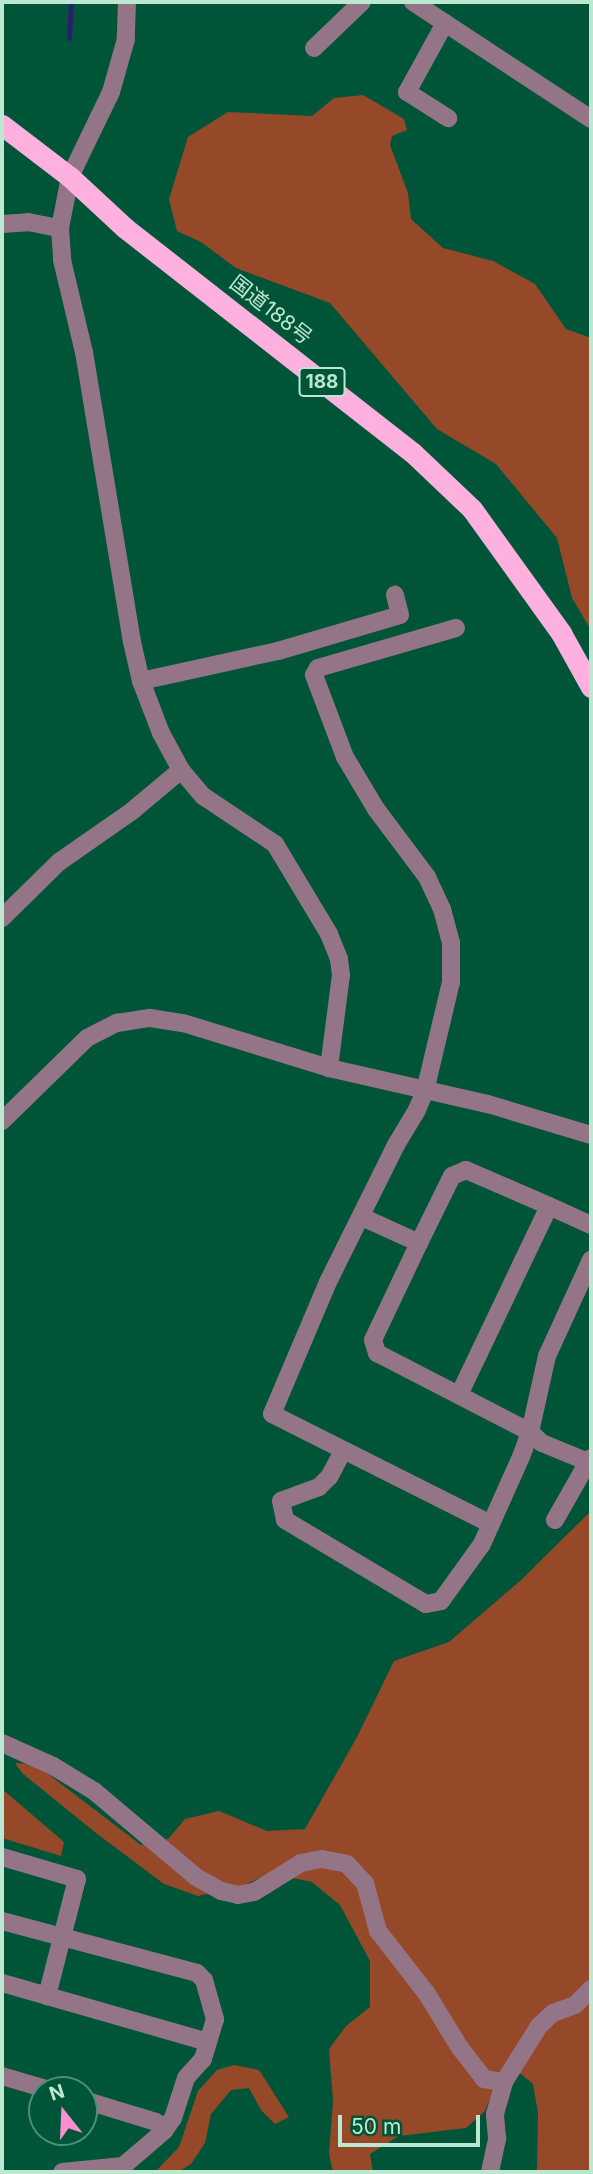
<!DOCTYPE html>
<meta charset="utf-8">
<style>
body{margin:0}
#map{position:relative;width:593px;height:2174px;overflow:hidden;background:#005438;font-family:Inter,"Noto Sans JP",sans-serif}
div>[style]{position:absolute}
.green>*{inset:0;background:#964928}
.stream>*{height:5px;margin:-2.5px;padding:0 2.5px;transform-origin:2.5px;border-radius:2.5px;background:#2c1d71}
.minor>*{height:18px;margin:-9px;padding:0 9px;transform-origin:9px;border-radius:9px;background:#947487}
.highway>*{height:21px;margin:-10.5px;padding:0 10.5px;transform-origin:10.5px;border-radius:10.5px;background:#feb0df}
span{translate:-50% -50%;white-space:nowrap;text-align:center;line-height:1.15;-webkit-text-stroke:6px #005438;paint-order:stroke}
.shield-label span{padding:2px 5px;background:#005438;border:2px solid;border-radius:5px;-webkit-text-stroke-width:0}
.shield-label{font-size:19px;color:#bce7d1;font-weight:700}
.street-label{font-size:21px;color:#bce7d1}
.frame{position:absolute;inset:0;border:4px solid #bce7d1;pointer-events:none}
.north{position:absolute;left:28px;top:2076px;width:70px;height:70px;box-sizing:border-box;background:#005438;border:2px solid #4b8f75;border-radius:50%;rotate:342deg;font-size:19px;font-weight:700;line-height:28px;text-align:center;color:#bce7d1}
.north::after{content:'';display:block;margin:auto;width:24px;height:32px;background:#f690d0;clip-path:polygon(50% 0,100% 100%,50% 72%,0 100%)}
.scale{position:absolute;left:338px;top:2115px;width:142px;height:32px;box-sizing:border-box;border:4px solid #bce7d1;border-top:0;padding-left:9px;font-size:21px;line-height:24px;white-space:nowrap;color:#bce7d1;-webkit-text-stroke:5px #005438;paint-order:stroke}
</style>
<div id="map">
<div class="green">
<div style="clip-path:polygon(363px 95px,404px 119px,407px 130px,392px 136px,390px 145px,408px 193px,411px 219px,443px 248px,493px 261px,535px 284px,566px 329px,591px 338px,591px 630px,572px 598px,557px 538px,496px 464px,437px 429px,330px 303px,236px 268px,201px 242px,177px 231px,169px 199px,188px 137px,228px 112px,312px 116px,334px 98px)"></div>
<div style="clip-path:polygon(591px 1511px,591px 2172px,537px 2172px,538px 2113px,533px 2084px,521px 2074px,502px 2069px,485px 2111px,466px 2128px,399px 2136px,370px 2154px,373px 2172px,333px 2172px,329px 2154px,333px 2101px,329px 2049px,346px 2026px,370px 2007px,370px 1961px,340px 1905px,312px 1882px,269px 1873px,243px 1886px,198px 1896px,164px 1884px,96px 1833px,22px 1773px,15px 1763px,35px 1764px,141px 1845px,168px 1839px,185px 1819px,219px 1811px,267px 1831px,305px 1829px,357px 1737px,394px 1661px,449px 1642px,520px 1581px)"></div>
<div style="clip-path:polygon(2px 1789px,64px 1842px,61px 1856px,2px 1838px)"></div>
<div style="clip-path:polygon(234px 2065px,259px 2070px,289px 2117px,275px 2124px,261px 2110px,249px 2088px,231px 2090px,211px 2114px,205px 2143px,191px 2164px,178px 2172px,155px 2172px,179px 2147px,198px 2091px,217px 2070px)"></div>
</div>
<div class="stream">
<div style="left:69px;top:38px;width:36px;rotate:-87deg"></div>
</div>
<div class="minor">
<div style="left:127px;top:2px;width:37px;rotate:92deg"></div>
<div style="left:126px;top:39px;width:55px;rotate:105.8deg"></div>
<div style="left:111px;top:92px;width:94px;rotate:115.8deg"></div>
<div style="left:70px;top:177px;width:52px;rotate:101.1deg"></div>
<div style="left:60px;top:228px;width:32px;rotate:86deg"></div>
<div style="left:62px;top:260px;width:95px;rotate:76.6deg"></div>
<div style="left:84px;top:352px;width:294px;rotate:80.6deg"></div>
<div style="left:132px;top:642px;width:40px;rotate:77deg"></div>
<div style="left:141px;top:681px;width:56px;rotate:69deg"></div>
<div style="left:161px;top:733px;width:42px;rotate:61.6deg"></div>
<div style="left:181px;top:770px;width:34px;rotate:50deg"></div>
<div style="left:203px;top:796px;width:87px;rotate:33.7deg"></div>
<div style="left:275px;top:844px;width:105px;rotate:59deg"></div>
<div style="left:329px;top:934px;width:27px;rotate:68deg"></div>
<div style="left:339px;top:959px;width:16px;rotate:83deg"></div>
<div style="left:341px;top:975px;width:94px;rotate:97.4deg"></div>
<div style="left:413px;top:2px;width:213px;rotate:33.3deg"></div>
<div style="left:445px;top:23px;width:79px;rotate:118.8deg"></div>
<div style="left:407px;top:92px;width:49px;rotate:32.4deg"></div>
<div style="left:314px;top:48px;width:66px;rotate:-43.8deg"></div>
<div style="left:2px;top:224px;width:26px;rotate:-4deg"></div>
<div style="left:28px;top:222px;width:33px;rotate:11deg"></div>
<div style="left:456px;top:628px;width:144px;rotate:163.8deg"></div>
<div style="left:318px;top:668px;width:8px;rotate:120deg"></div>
<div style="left:314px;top:675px;width:88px;rotate:69.3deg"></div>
<div style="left:345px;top:757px;width:61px;rotate:59.2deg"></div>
<div style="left:376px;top:809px;width:85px;rotate:53.1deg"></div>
<div style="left:427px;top:877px;width:35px;rotate:65deg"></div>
<div style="left:442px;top:909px;width:35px;rotate:75deg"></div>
<div style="left:451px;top:943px;width:39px;rotate:90deg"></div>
<div style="left:451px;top:982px;width:112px;rotate:103.4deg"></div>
<div style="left:425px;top:1091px;width:21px;rotate:113deg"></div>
<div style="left:417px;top:1110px;width:41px;rotate:121deg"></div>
<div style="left:396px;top:1145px;width:153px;rotate:116.4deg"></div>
<div style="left:328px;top:1282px;width:143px;rotate:113deg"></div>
<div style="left:272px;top:1414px;width:245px;rotate:26.7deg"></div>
<div style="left:141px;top:681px;width:140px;rotate:-12.4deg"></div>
<div style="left:278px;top:651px;width:127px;rotate:-16.4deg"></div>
<div style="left:400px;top:615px;width:21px;rotate:-104deg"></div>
<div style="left:2px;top:918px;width:80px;rotate:-44.5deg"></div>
<div style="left:59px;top:862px;width:89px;rotate:-34.9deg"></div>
<div style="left:132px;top:811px;width:64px;rotate:-39.9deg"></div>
<div style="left:2px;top:1121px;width:119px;rotate:-44.3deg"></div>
<div style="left:87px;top:1038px;width:34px;rotate:-27deg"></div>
<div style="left:117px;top:1023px;width:33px;rotate:-9deg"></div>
<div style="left:150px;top:1018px;width:33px;rotate:9deg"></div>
<div style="left:183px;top:1023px;width:153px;rotate:17.1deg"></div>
<div style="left:329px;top:1068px;width:163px;rotate:12.8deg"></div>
<div style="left:488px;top:1104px;width:108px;rotate:16.8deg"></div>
<div style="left:362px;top:1217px;width:63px;rotate:24.5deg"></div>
<div style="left:419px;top:1243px;width:75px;rotate:-63.8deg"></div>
<div style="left:452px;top:1176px;width:15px;rotate:-23deg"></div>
<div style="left:466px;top:1170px;width:90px;rotate:23.4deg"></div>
<div style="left:419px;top:1243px;width:107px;rotate:115.4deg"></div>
<div style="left:373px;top:1340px;width:14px;rotate:73deg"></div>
<div style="left:377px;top:1353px;width:172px;rotate:27.3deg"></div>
<div style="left:530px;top:1432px;width:16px;rotate:43deg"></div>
<div style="left:542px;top:1443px;width:50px;rotate:22.4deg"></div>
<div style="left:588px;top:1462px;width:5px;rotate:-53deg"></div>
<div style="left:459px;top:1395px;width:209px;rotate:-64.5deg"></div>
<div style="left:549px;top:1206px;width:46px;rotate:24.3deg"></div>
<div style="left:343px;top:1451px;width:30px;rotate:118deg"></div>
<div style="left:329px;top:1477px;width:14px;rotate:135deg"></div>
<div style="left:319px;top:1487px;width:40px;rotate:159.8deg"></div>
<div style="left:281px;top:1501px;width:19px;rotate:78deg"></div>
<div style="left:285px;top:1520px;width:164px;rotate:30.8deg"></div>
<div style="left:426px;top:1604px;width:15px;rotate:-11deg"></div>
<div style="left:441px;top:1601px;width:70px;rotate:-54.3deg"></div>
<div style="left:482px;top:1544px;width:95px;rotate:-65.9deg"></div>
<div style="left:521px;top:1457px;width:27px;rotate:-70deg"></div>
<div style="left:530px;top:1432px;width:78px;rotate:-77.4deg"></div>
<div style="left:547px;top:1356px;width:106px;rotate:-65.4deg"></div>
<div style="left:555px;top:1520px;width:67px;rotate:-60.4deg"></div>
<div style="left:2px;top:1743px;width:56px;rotate:24.3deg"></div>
<div style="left:53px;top:1766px;width:48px;rotate:31.4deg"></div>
<div style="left:94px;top:1791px;width:133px;rotate:40.1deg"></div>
<div style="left:196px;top:1877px;width:29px;rotate:29deg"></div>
<div style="left:221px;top:1891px;width:17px;rotate:13deg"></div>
<div style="left:238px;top:1895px;width:16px;rotate:-11deg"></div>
<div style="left:254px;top:1892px;width:55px;rotate:-31.7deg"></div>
<div style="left:301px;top:1863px;width:21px;rotate:-11deg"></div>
<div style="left:322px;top:1859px;width:25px;rotate:11deg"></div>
<div style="left:347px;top:1864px;width:26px;rotate:47deg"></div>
<div style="left:365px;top:1883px;width:50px;rotate:74.8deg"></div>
<div style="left:378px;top:1931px;width:80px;rotate:52.1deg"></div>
<div style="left:427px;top:1994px;width:63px;rotate:58.6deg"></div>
<div style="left:460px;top:2048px;width:39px;rotate:52deg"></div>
<div style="left:484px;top:2079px;width:20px;rotate:9deg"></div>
<div style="left:2px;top:1857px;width:78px;rotate:16.3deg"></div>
<div style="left:77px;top:1879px;width:121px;rotate:104.4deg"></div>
<div style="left:2px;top:1921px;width:202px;rotate:14.9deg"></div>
<div style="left:197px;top:1973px;width:10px;rotate:45deg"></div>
<div style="left:204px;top:1980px;width:41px;rotate:74.2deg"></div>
<div style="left:215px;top:2019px;width:42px;rotate:106.7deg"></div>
<div style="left:203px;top:2059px;width:25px;rotate:132deg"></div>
<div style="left:186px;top:2078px;width:42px;rotate:108deg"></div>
<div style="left:173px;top:2118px;width:16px;rotate:125deg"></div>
<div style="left:164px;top:2131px;width:54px;rotate:139.5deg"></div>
<div style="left:123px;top:2166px;width:61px;rotate:174.4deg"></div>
<div style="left:2px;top:1983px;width:214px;rotate:16deg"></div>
<div style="left:2px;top:2076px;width:49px;rotate:16.6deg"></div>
<div style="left:84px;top:2100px;width:75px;rotate:17deg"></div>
<div style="left:156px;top:2122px;width:12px;rotate:48deg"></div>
<div style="left:490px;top:2172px;width:35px;rotate:-78deg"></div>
<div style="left:497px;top:2138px;width:24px;rotate:-95deg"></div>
<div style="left:495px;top:2114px;width:33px;rotate:-74deg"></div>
<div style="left:504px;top:2082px;width:66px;rotate:-58deg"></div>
<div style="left:539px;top:2026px;width:19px;rotate:-43deg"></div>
<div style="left:553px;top:2013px;width:23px;rotate:-20deg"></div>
<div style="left:575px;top:2005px;width:23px;rotate:-45deg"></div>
</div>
<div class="highway">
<div style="left:2px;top:125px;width:86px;rotate:37.4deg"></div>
<div style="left:70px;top:177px;width:75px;rotate:42.8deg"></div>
<div style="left:125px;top:228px;width:365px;rotate:38deg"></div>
<div style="left:413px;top:453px;width:81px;rotate:43.5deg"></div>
<div style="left:472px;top:509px;width:153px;rotate:54.3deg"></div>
<div style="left:561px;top:633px;width:62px;rotate:60.9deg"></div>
</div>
<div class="shield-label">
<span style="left:322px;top:382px">188</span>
</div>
<div class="street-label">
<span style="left:271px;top:310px;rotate:38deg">国道188号</span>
</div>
<div class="frame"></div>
<div class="north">N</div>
<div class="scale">50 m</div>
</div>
